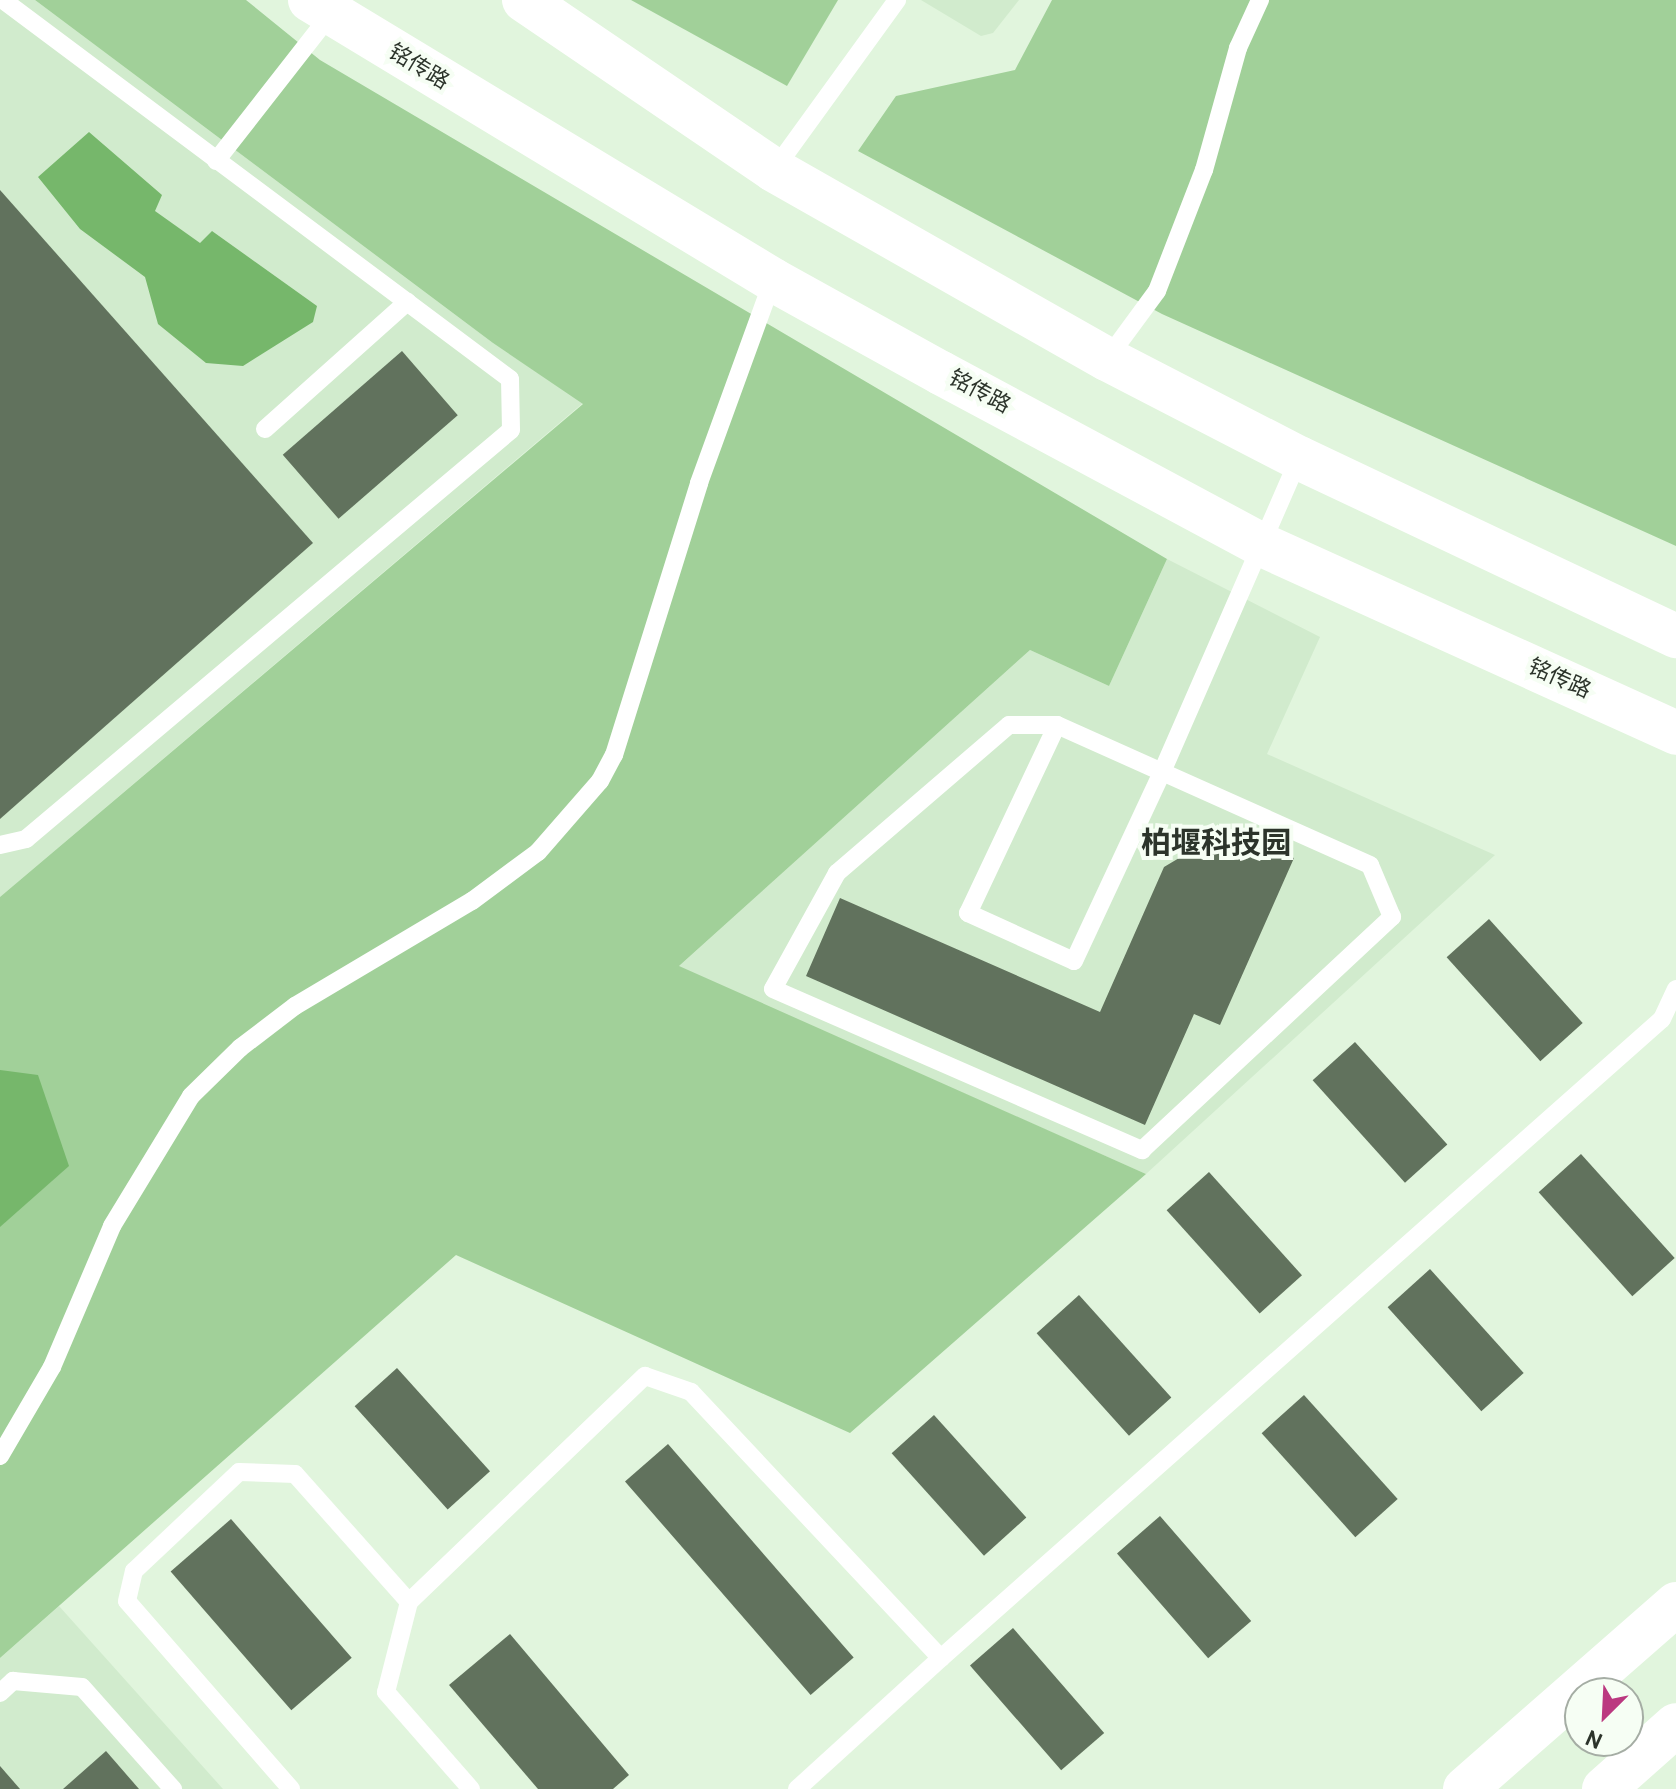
<!DOCTYPE html>
<meta charset="utf-8">
<style>
body{margin:0}
#map{position:relative;width:1676px;height:1789px;overflow:hidden;background:#e1f5dd;font-family:Overpass,"Noto Sans SC",sans-serif}
div>[style]{position:absolute}
.built>*{inset:0;background:#d1ebcd}
.green>*{inset:0;background:#a1d099}
.water>*{inset:0;background:#76b76b}
.building>*{inset:0;background:#61725d;transform-origin:0 0}
.service>*{height:18px;margin:-9px;padding:0 9px;transform-origin:9px;border-radius:9px;background:#fff}
.secondary>*{height:44px;margin:-22px;padding:0 22px;transform-origin:22px;border-radius:22px;background:#fff}
span{translate:-50% -50%;white-space:nowrap;text-align:center;line-height:1.15;-webkit-text-stroke:8px #f6fef4;paint-order:stroke}
.street-label{font-size:22px;color:#2c342b}
.district-label{font-size:30px;color:#2c342b;font-weight:700}
.north{position:absolute;left:1564px;top:1677px;width:80px;height:80px;box-sizing:border-box;background:#f6fef4;border:2px solid #a5ada4;border-radius:50%;rotate:204deg;font-size:22px;font-weight:700;line-height:32px;text-align:center;color:#2c342b}
.north::after{content:'';display:block;margin:auto;width:28px;height:36px;background:#bb3980;clip-path:polygon(50% 0,100% 100%,50% 72%,0 100%)}
</style>
<div id="map">
<div class="built">
<div style="clip-path:polygon(0 0,35px 0,493px 343px,583px 403px,0 897px)"></div>
<div style="clip-path:polygon(921px 0,1019px 0,993px 33px,981px 36px)"></div>
<div style="clip-path:polygon(1167px 559px,1320px 637px,1267px 754px,1495px 855px,1146px 1174px,678px 967px,1030px 650px,1109px 686px)"></div>
<div style="clip-path:polygon(59px 1606px,223px 1789px,0 1789px,0 1658px)"></div>
</div>
<div class="green">
<div style="clip-path:polygon(35px 0,246px 0,320px 60px,1167px 559px,1109px 686px,1030px 650px,679px 966px,1146px 1174px,850px 1433px,456px 1255px,0 1658px,0 897px,583px 404px,493px 343px)"></div>
<div style="clip-path:polygon(631px 0,838px 0,787px 86px)"></div>
<div style="clip-path:polygon(1052px 0,1676px 0,1676px 546px,1162px 314px,858px 151px,896px 96px,1015px 70px)"></div>
</div>
<div class="water">
<div style="clip-path:polygon(89px 132px,162px 195px,155px 211px,200px 243px,212px 231px,317px 306px,313px 322px,243px 366px,206px 363px,158px 324px,145px 277px,80px 229px,38px 177px)"></div>
<div style="clip-path:polygon(0 1070px,38px 1075px,69px 1166px,0 1227px)"></div>
</div>
<div class="building">
<div style="clip-path:polygon(0 190px,313px 543px,0 819px)"></div>
<div style="left:402px;top:351px;width:85px;height:158px;rotate:49deg"></div>
<div style="clip-path:polygon(1243px 836px,1294px 858px,1220px 1025px,1194px 1014px,1145px 1125px,806px 976px,840px 898px,1100px 1012px,1164px 867px,1206px 842px)"></div>
<div style="left:1489px;top:919px;width:140px;height:57px;rotate:48deg"></div>
<div style="left:1355px;top:1042px;width:138px;height:57px;rotate:48deg"></div>
<div style="left:1581px;top:1154px;width:140px;height:57px;rotate:48deg"></div>
<div style="left:1209px;top:1172px;width:139px;height:57px;rotate:48deg"></div>
<div style="left:1430px;top:1269px;width:140px;height:57px;rotate:48deg"></div>
<div style="left:1079px;top:1295px;width:138px;height:57px;rotate:48deg"></div>
<div style="left:397px;top:1368px;width:139px;height:57px;rotate:48deg"></div>
<div style="left:1304px;top:1395px;width:140px;height:57px;rotate:48deg"></div>
<div style="left:934px;top:1415px;width:138px;height:57px;rotate:48deg"></div>
<div style="left:668px;top:1444px;width:283px;height:57px;rotate:49deg"></div>
<div style="left:1160px;top:1516px;width:139px;height:57px;rotate:49deg"></div>
<div style="left:231px;top:1519px;width:184px;height:80px;rotate:49deg"></div>
<div style="left:1013px;top:1628px;width:139px;height:57px;rotate:49deg"></div>
<div style="clip-path:polygon(510px 1634px,629px 1775px,613px 1789px,538px 1789px,449px 1685px)"></div>
<div style="clip-path:polygon(106px 1751px,139px 1789px,63px 1789px)"></div>
<div style="clip-path:polygon(0 1766px,20px 1789px,0 1789px)"></div>
</div>
<div class="service">
<div style="left:216px;top:161px;width:185px;rotate:-52deg"></div>
<div style="left:774px;top:170px;width:210px;rotate:-54.1deg"></div>
<div style="left:1107px;top:359px;width:84px;rotate:-53.7deg"></div>
<div style="left:1157px;top:291px;width:130px;rotate:-68.8deg"></div>
<div style="left:1204px;top:170px;width:127px;rotate:-74.4deg"></div>
<div style="left:1238px;top:48px;width:53px;rotate:-65.4deg"></div>
<div style="left:265px;top:429px;width:191px;rotate:-41.8deg"></div>
<div style="left:1057px;top:725px;width:208px;rotate:115.3deg"></div>
<div style="left:968px;top:913px;width:116px;rotate:24.4deg"></div>
<div style="left:1074px;top:961px;width:208px;rotate:-65deg"></div>
<div style="left:1162px;top:772px;width:115px;rotate:-155.9deg"></div>
<div style="left:1057px;top:725px;width:48px;rotate:180deg"></div>
<div style="left:1009px;top:725px;width:227px;rotate:139.3deg"></div>
<div style="left:837px;top:873px;width:132px;rotate:118.9deg"></div>
<div style="left:773px;top:989px;width:403px;rotate:23.6deg"></div>
<div style="left:1142px;top:1150px;width:342px;rotate:-43deg"></div>
<div style="left:1392px;top:917px;width:56px;rotate:-112.9deg"></div>
<div style="left:1370px;top:865px;width:228px;rotate:-155.9deg"></div>
<div style="left:1162px;top:772px;width:343px;rotate:-66.4deg"></div>
<div style="left:0;top:845px;width:27px;rotate:-13deg"></div>
<div style="left:26px;top:839px;width:634px;rotate:-40.14deg"></div>
<div style="left:511px;top:430px;width:51px;rotate:-91.1deg"></div>
<div style="left:510px;top:379px;width:633px;rotate:-143.22deg"></div>
<div style="left:0;top:1456px;width:103px;rotate:-59.7deg"></div>
<div style="left:52px;top:1367px;width:153px;rotate:-66.9deg"></div>
<div style="left:112px;top:1226px;width:152px;rotate:-58.7deg"></div>
<div style="left:191px;top:1096px;width:69px;rotate:-44.4deg"></div>
<div style="left:240px;top:1048px;width:69px;rotate:-37.4deg"></div>
<div style="left:295px;top:1006px;width:206px;rotate:-30.7deg"></div>
<div style="left:472px;top:901px;width:82px;rotate:-36.6deg"></div>
<div style="left:538px;top:852px;width:94px;rotate:-48.9deg"></div>
<div style="left:600px;top:781px;width:30px;rotate:-62deg"></div>
<div style="left:614px;top:755px;width:285px;rotate:-72.6deg"></div>
<div style="left:699px;top:483px;width:216px;rotate:-70deg"></div>
<div style="left:409px;top:1602px;width:93px;rotate:104.3deg"></div>
<div style="left:386px;top:1692px;width:129px;rotate:48.8deg"></div>
<div style="left:0;top:1693px;width:18px;rotate:-43deg"></div>
<div style="left:13px;top:1681px;width:69px;rotate:5deg"></div>
<div style="left:82px;top:1687px;width:137px;rotate:48.3deg"></div>
<div style="left:291px;top:1789px;width:249px;rotate:-131.1deg"></div>
<div style="left:127px;top:1601px;width:31px;rotate:-77deg"></div>
<div style="left:134px;top:1571px;width:144px;rotate:-43.3deg"></div>
<div style="left:239px;top:1472px;width:56px;rotate:2deg"></div>
<div style="left:295px;top:1474px;width:171px;rotate:48.3deg"></div>
<div style="left:409px;top:1602px;width:327px;rotate:-43.8deg"></div>
<div style="left:645px;top:1376px;width:49px;rotate:19.2deg"></div>
<div style="left:691px;top:1392px;width:365px;rotate:46.8deg"></div>
<div style="left:941px;top:1658px;width:963px;rotate:-41.55deg"></div>
<div style="left:1662px;top:1019px;width:33px;rotate:-65deg"></div>
<div style="left:797px;top:1789px;width:195px;rotate:-42.3deg"></div>
</div>
<div class="secondary">
<div style="left:310px;top:0;width:541px;rotate:31.16deg"></div>
<div style="left:773px;top:280px;width:192px;rotate:29deg"></div>
<div style="left:941px;top:373px;width:362px;rotate:28.2deg"></div>
<div style="left:1260px;top:544px;width:457px;rotate:24.4deg"></div>
<div style="left:524px;top:0;width:302px;rotate:34.2deg"></div>
<div style="left:774px;top:170px;width:383px;rotate:29.6deg"></div>
<div style="left:1107px;top:359px;width:216px;rotate:27.3deg"></div>
<div style="left:1299px;top:458px;width:417px;rotate:25.3deg"></div>
<div style="left:1465px;top:1789px;width:281px;rotate:-41.2deg"></div>
<div style="left:1604px;top:1789px;width:96px;rotate:-41.6deg"></div>
</div>
<div class="street-label">
<span style="left:418px;top:68px;rotate:31deg">铭传路</span>
<span style="left:979px;top:393px;rotate:28deg">铭传路</span>
<span style="left:1559px;top:680px;rotate:24deg">铭传路</span>
</div>
<div class="district-label">
<span style="left:1216px;top:846px">柏堰科技园</span>
</div>
<div class="north">N</div>
</div>
